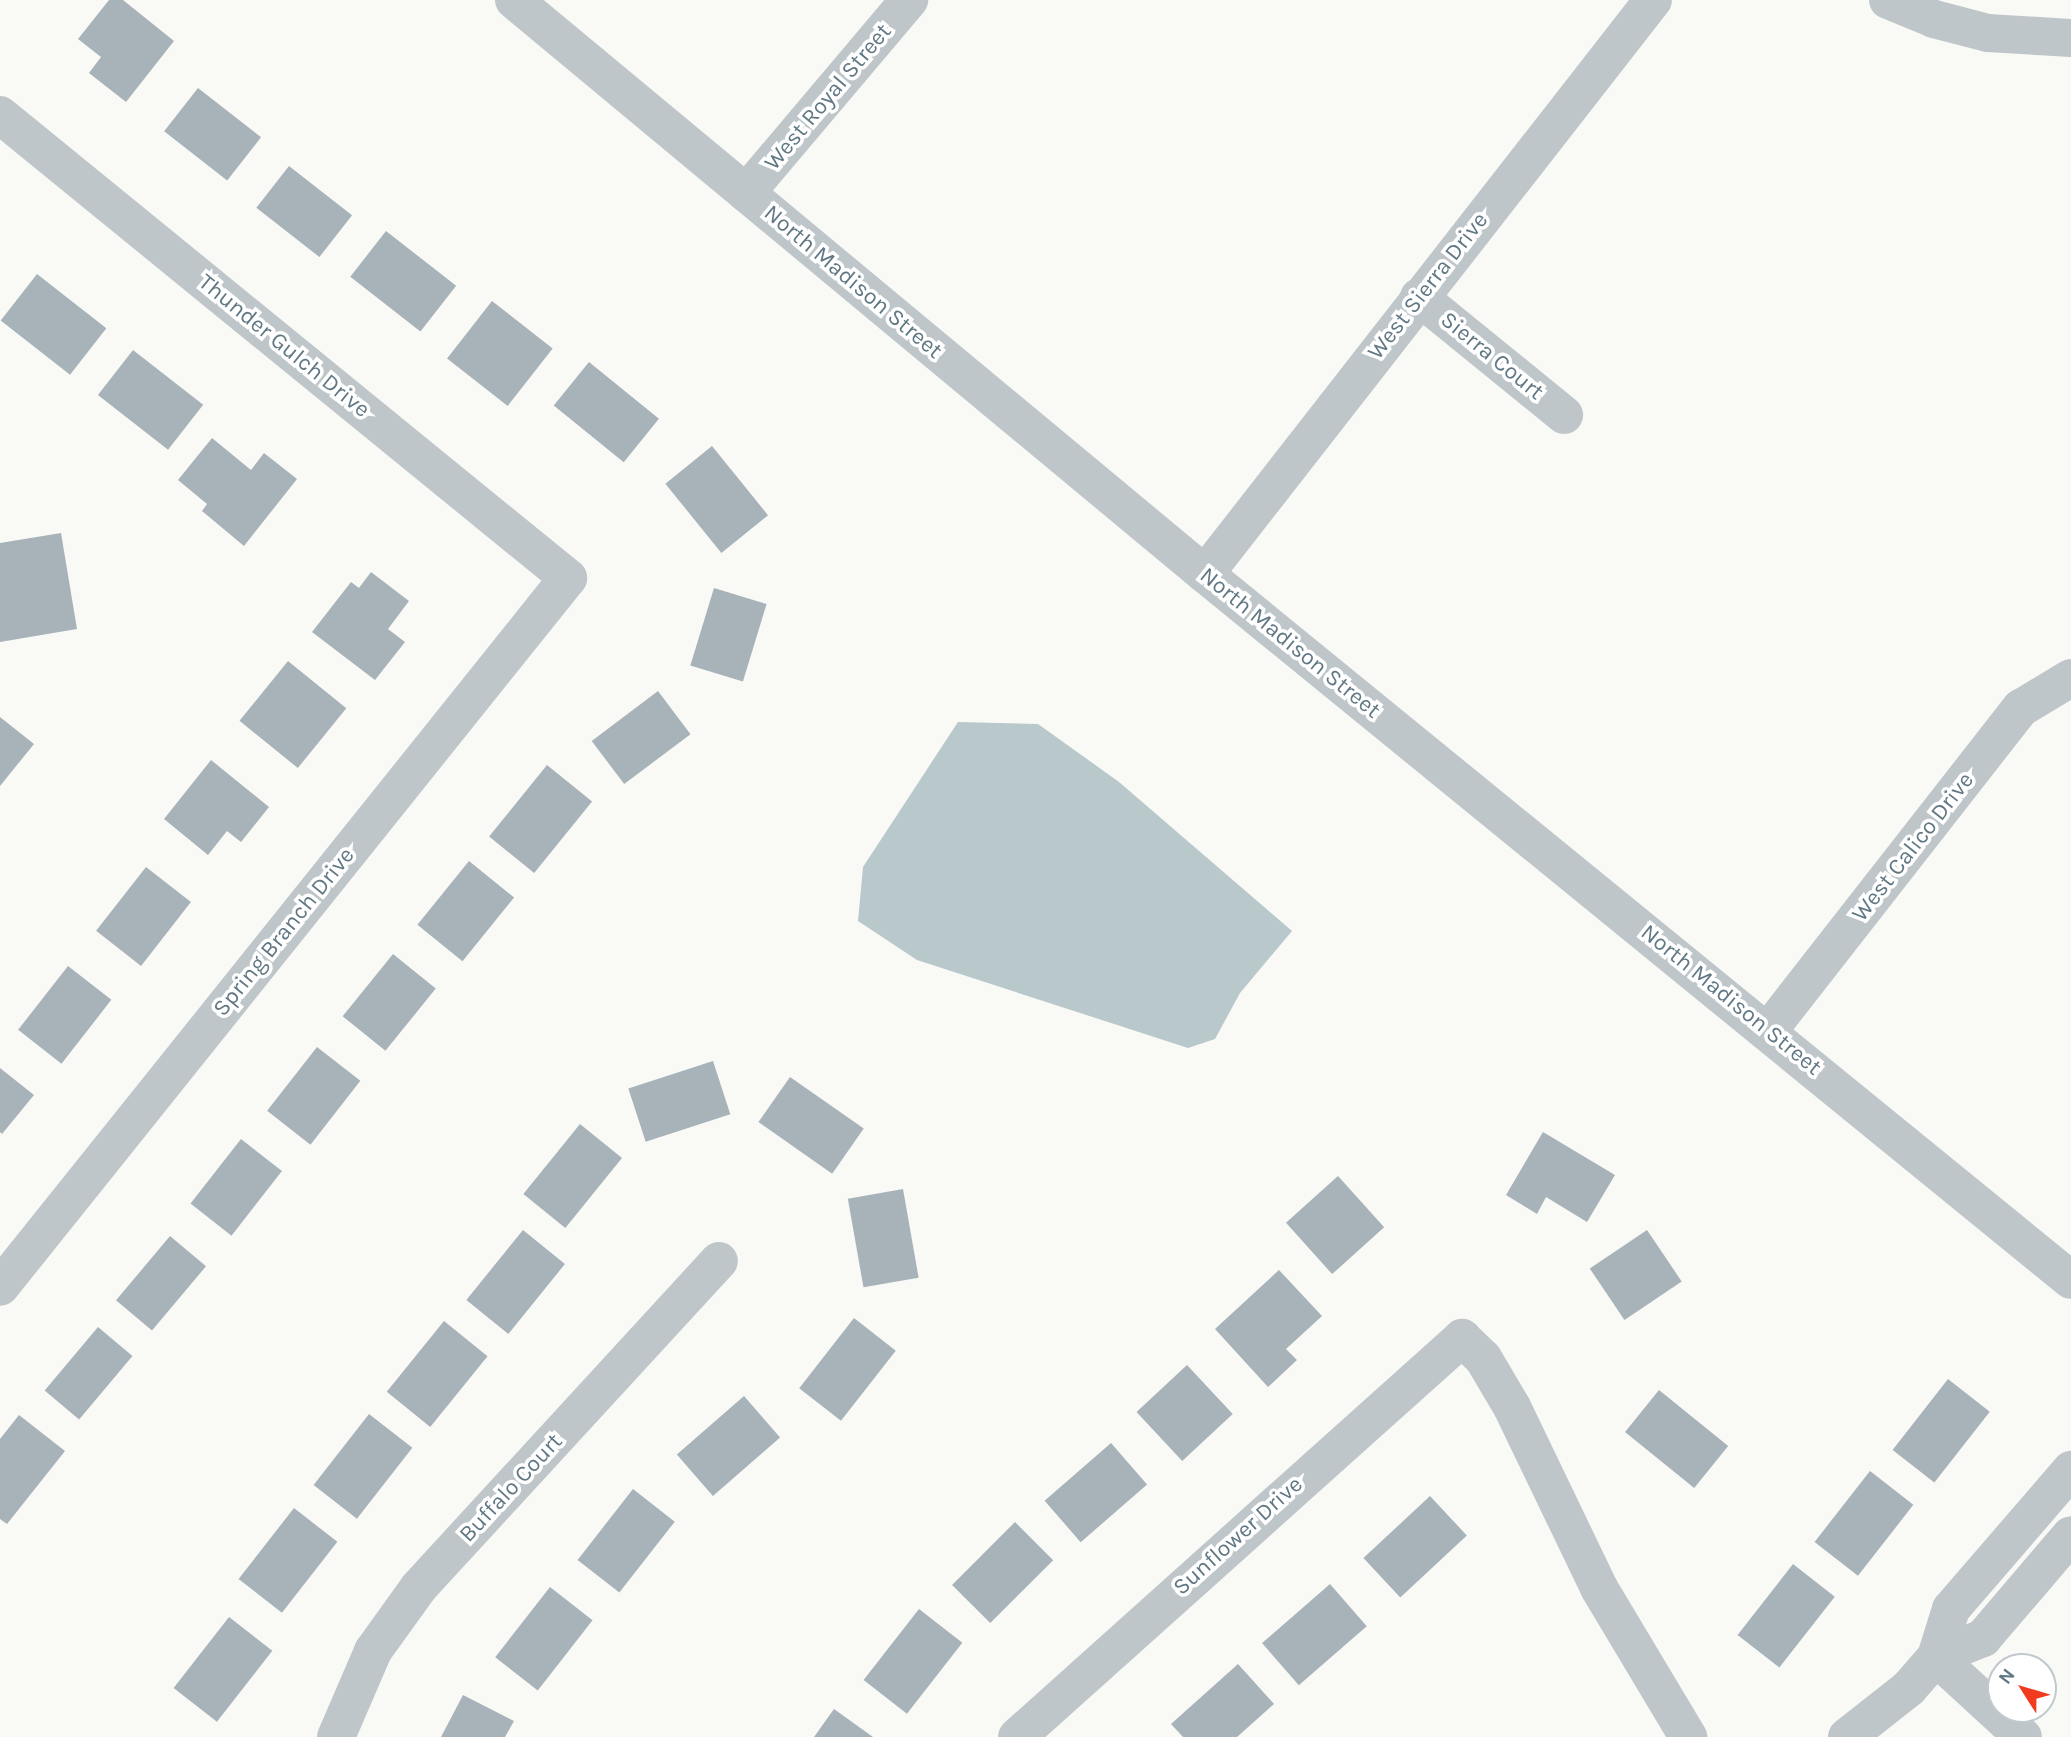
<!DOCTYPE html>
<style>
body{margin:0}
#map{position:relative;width:2071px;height:1737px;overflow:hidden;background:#f9f9f6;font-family:Karla,sans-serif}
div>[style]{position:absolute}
.water>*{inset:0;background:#b8c8cb}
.building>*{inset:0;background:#a8b3b9;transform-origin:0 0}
.street>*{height:38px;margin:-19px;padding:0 19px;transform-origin:19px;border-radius:19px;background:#bfc6c9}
span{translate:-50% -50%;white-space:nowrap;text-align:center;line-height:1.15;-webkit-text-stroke:7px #fff;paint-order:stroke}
.street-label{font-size:23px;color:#617884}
.north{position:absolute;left:1987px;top:1653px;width:70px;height:70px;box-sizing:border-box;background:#fff;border:2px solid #c0c9ce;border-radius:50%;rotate:307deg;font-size:19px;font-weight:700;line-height:28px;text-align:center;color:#617884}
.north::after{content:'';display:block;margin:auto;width:24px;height:32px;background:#f13a1e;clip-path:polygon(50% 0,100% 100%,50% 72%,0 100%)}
</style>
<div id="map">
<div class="water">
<div style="clip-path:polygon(958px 722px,1038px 724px,1119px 782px,1292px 931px,1240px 993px,1215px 1039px,1188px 1048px,917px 960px,858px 921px,863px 867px)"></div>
</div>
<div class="building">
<div style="clip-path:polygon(109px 0,123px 0,174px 41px,126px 102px,89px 73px,101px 57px,78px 39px)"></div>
<div style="left:198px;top:88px;width:80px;height:55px;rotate:38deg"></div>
<div style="left:289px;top:166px;width:80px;height:53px;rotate:38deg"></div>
<div style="left:386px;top:231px;width:89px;height:58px;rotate:38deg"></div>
<div style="left:37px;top:274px;width:88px;height:59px;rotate:38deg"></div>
<div style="left:492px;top:301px;width:77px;height:73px;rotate:38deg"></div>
<div style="left:133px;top:350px;width:89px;height:57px;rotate:38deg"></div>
<div style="left:589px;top:362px;width:90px;height:56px;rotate:39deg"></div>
<div style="clip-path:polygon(212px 438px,251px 470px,264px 453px,297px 479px,244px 546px,202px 511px,207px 504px,178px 480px)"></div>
<div style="left:712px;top:446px;width:89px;height:60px;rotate:51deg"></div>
<div style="clip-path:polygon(61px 533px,77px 629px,0 642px,0 543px)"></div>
<div style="clip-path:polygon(371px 572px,409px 601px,388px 629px,405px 642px,375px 680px,312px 632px,351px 582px,359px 588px)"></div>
<div style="left:714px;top:588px;width:55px;height:81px;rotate:17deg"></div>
<div style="left:288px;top:661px;width:75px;height:77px;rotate:39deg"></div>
<div style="left:658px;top:691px;width:54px;height:83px;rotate:53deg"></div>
<div style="clip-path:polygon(0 717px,34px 744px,0 786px)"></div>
<div style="clip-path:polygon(211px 760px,269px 807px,241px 842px,227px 831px,208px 855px,164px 819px)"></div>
<div style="left:547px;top:765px;width:58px;height:92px;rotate:39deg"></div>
<div style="left:469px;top:861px;width:58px;height:82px;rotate:39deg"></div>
<div style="left:146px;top:867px;width:57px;height:81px;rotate:38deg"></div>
<div style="left:393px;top:954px;width:55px;height:80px;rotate:39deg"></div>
<div style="left:68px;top:966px;width:55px;height:81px;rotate:38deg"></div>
<div style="left:317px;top:1047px;width:55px;height:81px;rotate:38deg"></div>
<div style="left:713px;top:1061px;width:56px;height:89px;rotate:72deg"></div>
<div style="clip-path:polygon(0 1068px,34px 1095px,2px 1134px,0 1132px)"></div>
<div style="left:790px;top:1077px;width:90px;height:55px;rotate:35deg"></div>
<div style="left:580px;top:1124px;width:54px;height:90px;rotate:39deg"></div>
<div style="clip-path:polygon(1543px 1132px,1615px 1175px,1587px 1222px,1546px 1197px,1537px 1214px,1506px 1195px)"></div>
<div style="left:241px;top:1139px;width:52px;height:82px;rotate:38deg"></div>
<div style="left:1338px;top:1176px;width:69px;height:70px;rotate:48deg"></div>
<div style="left:903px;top:1189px;width:90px;height:56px;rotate:80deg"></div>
<div style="left:523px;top:1230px;width:54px;height:90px;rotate:39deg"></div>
<div style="left:1647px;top:1230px;width:62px;height:69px;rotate:56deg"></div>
<div style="left:170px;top:1236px;width:47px;height:84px;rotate:40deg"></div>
<div style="clip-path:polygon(1279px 1270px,1322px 1316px,1286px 1349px,1297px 1360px,1268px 1387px,1215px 1329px)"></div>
<div style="left:854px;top:1318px;width:53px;height:89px;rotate:38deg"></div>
<div style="left:444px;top:1321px;width:56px;height:91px;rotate:39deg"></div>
<div style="left:98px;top:1327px;width:45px;height:83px;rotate:40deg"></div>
<div style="left:1187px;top:1365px;width:67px;height:69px;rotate:47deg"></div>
<div style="left:1948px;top:1379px;width:53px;height:90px;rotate:38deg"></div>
<div style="left:1659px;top:1390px;width:89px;height:54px;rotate:39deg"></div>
<div style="left:744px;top:1396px;width:55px;height:89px;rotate:49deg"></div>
<div style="left:369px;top:1414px;width:55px;height:90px;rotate:38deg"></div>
<div style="clip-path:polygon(19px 1415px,65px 1451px,7px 1524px,0 1519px,0 1439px)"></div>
<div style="left:1111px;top:1443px;width:55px;height:88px;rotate:49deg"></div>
<div style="left:1870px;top:1471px;width:55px;height:90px;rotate:38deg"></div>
<div style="left:633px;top:1489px;width:53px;height:90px;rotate:38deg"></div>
<div style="left:1430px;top:1496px;width:54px;height:91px;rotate:47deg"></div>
<div style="left:294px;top:1508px;width:55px;height:90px;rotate:38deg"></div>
<div style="left:1015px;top:1522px;width:54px;height:89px;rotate:45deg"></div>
<div style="left:1793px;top:1564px;width:53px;height:90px;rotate:38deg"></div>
<div style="left:1330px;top:1584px;width:56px;height:90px;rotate:49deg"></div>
<div style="left:550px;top:1587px;width:54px;height:89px;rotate:38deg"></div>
<div style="left:919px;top:1609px;width:55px;height:90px;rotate:38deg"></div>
<div style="left:229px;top:1617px;width:55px;height:90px;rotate:38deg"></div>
<div style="clip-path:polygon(1238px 1664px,1274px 1704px,1237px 1737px,1183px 1737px,1171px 1724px)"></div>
<div style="clip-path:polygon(463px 1695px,514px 1721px,505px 1737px,441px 1737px)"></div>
<div style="clip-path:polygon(834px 1709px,873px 1737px,814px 1737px)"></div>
</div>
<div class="street">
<div style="left:514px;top:0;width:898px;rotate:39.72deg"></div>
<div style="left:1205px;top:574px;width:1117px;rotate:39.19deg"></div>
<div style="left:1888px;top:0;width:50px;rotate:22.4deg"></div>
<div style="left:1934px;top:19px;width:56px;rotate:14.5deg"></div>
<div style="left:1988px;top:33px;width:83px;rotate:3.4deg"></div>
<div style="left:0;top:115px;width:733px;rotate:39.18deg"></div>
<div style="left:568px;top:578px;width:908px;rotate:128.7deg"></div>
<div style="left:746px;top:193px;width:253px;rotate:-49.8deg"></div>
<div style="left:1419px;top:297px;width:187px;rotate:39.1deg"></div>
<div style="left:1205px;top:574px;width:728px;rotate:-52.03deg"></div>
<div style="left:1769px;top:1030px;width:409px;rotate:-52deg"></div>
<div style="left:2021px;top:708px;width:58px;rotate:-31deg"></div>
<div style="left:1936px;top:1657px;width:51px;rotate:-22deg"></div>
<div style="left:1983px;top:1638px;width:135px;rotate:-49.5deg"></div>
<div style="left:1936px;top:1657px;width:118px;rotate:42.6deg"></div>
<div style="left:336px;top:1737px;width:94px;rotate:-66.7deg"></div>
<div style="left:373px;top:1651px;width:79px;rotate:-54.3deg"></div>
<div style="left:419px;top:1587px;width:443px;rotate:-47.4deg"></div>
<div style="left:1017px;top:1737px;width:598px;rotate:-41.88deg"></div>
<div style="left:1462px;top:1338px;width:29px;rotate:44deg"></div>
<div style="left:1483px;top:1358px;width:57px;rotate:59.4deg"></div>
<div style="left:1512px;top:1407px;width:201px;rotate:64.3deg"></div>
<div style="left:1599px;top:1588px;width:174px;rotate:59.1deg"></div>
<div style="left:1847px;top:1737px;width:79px;rotate:-38.3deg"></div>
<div style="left:1909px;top:1688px;width:41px;rotate:-48.9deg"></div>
<div style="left:1936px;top:1657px;width:50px;rotate:-72.6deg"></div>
<div style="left:1951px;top:1609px;width:184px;rotate:-49.2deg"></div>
</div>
<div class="street-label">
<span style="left:828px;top:97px;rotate:-50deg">West Royal Street</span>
<span style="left:853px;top:282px;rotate:40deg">North Madison Street</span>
<span style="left:1428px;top:286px;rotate:-52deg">West Sierra Drive</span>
<span style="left:284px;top:346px;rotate:39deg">Thunder Gulch Drive</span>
<span style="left:1492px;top:356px;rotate:39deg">Sierra Court</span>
<span style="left:1290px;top:643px;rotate:39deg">North Madison Street</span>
<span style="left:1913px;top:847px;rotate:-52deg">West Calico Drive</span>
<span style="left:284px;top:932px;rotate:-51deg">Spring Branch Drive</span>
<span style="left:1731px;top:1000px;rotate:39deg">North Madison Street</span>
<span style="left:511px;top:1488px;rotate:-47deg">Buffalo Court</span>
<span style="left:1238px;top:1536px;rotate:-42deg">Sunflower Drive</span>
</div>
<div class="north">N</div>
</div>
